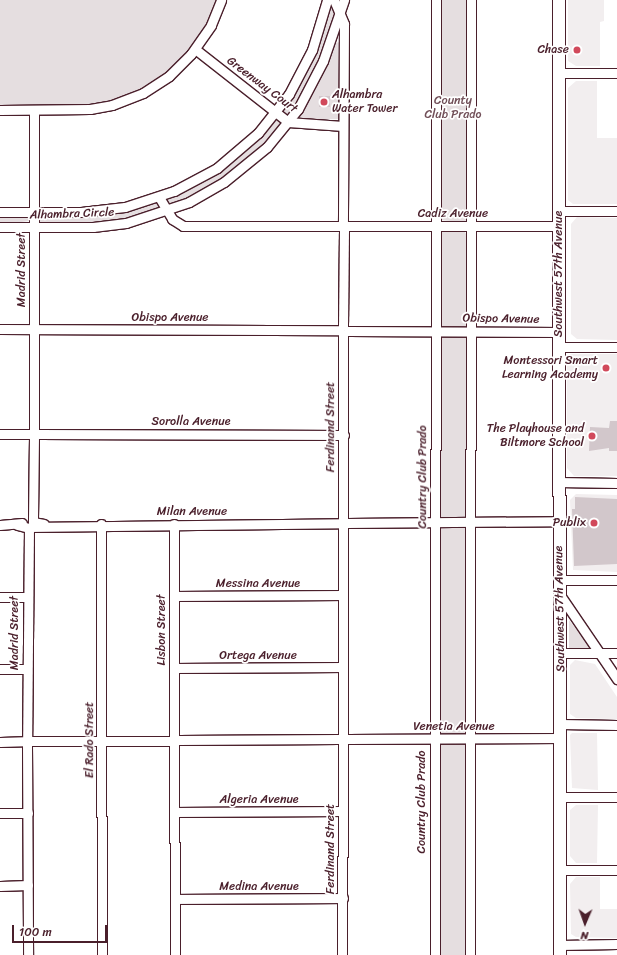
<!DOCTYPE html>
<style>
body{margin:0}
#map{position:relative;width:617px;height:955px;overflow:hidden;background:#fff;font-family:Sriracha,sans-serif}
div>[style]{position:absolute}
.built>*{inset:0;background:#f2eeef}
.green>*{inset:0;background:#e5dee0}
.building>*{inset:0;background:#d2c7cb;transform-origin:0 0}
.roads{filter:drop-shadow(1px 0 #4a1f2b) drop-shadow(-1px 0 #4a1f2b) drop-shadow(0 1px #4a1f2b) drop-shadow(0 -1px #4a1f2b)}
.minor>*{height:9px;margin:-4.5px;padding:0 4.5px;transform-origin:4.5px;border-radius:4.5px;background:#fff}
.major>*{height:12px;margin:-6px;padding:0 6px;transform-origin:6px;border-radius:6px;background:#fff}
.dots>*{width:11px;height:11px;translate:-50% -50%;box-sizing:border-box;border:2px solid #fff;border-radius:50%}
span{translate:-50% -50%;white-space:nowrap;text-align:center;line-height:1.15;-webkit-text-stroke:3.5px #fff;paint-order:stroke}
.poi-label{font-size:12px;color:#4a1f2b}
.right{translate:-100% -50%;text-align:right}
.left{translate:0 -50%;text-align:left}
.street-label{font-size:12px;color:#4a1f2b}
.park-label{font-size:12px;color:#714f58}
.north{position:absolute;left:565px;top:903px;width:40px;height:40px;-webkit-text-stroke:3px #fff;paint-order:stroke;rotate:182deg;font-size:11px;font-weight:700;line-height:16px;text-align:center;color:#4a1f2b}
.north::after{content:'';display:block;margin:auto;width:14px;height:18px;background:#4a1f2b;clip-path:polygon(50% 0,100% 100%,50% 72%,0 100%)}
.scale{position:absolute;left:12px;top:925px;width:95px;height:18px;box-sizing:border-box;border:2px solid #4a1f2b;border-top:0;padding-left:5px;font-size:12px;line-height:14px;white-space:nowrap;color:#4a1f2b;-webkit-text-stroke:3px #fff;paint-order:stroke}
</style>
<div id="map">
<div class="built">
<div style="clip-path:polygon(568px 0,604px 0,604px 21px,600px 22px,600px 66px,576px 66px,568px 61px)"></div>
<div style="clip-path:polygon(576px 81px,597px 81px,597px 138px,617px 138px,617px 204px,573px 204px,568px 200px,568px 88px)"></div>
<div style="clip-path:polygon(577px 217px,617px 218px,617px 340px,577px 339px,571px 334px,571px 224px)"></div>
<div style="clip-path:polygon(570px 354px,617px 354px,617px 476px,574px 476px,567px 468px,567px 356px)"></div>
<div style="clip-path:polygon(576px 494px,617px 495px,617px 572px,573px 570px,570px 500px)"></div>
<div style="clip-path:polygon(575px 660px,595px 664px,617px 697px,617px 719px,576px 718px,570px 714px,570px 665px)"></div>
<div style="clip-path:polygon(572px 733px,597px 733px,598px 790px,572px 788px,570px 735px)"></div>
<div style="clip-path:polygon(598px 805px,597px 863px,576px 863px,570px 856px,570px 810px,576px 805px)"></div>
<div style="clip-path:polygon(576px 877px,600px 877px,600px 909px,617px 909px,617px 938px,576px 937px,571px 934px,570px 884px)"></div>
</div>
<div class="green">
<div style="clip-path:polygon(0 0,219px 0,201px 38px,173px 70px,129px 97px,94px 106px,0 107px)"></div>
<div style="clip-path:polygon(438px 0,469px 0,467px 220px,463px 222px,439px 220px)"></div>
<div style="clip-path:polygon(330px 1px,337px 15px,307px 91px,289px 114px,285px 113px,283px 109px)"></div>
<div style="clip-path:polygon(340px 42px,340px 119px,297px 120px,296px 116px,316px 85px,334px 43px)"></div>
<div style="clip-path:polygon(277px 120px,281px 124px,272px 138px,210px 188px,168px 206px,165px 198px,183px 190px)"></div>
<div style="clip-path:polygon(157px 201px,161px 208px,112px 223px,41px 223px,38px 220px,40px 216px)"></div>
<div style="clip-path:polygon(0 215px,28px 216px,29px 221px,0 225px)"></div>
<div style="clip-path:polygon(443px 229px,463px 229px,468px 237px,466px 326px,463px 327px,439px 326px,440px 231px)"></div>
<div style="clip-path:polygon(464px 334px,467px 337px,466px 517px,439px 518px,439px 336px)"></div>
<div style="clip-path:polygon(442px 525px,467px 528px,466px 733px,462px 735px,439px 734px,439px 527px)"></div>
<div style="clip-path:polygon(569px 620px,590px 647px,589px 649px,569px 648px)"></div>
<div style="clip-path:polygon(442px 742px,466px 743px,467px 955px,438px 955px,439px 744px)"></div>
</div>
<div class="building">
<div style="left:319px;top:96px;width:11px;height:11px"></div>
<div style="clip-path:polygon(610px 421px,617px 421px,617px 451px,609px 451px,609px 448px,589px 451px,590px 427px,609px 428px)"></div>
<div style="clip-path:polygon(575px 497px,617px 499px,617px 564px,574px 566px,572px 509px,575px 509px)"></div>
</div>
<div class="roads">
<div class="minor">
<div style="left:334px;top:0;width:26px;rotate:67deg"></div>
<div style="left:344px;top:24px;width:198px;rotate:90.3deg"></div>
<div style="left:195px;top:49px;width:118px;rotate:38.1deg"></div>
<div style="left:288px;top:122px;width:55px;rotate:4.2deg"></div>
<div style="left:559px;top:73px;width:58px"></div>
<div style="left:0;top:110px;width:90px;rotate:-0.6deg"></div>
<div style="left:90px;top:109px;width:22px;rotate:-10deg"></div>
<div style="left:112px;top:105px;width:33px;rotate:-21deg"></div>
<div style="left:143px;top:93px;width:31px;rotate:-33deg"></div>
<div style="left:169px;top:76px;width:31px;rotate:-45deg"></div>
<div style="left:191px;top:54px;width:35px;rotate:-55deg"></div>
<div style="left:211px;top:25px;width:27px;rotate:-68deg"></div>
<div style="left:159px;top:197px;width:26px;rotate:59deg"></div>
<div style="left:172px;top:219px;width:13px;rotate:32deg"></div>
<div style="left:183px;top:226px;width:156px"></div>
<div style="left:559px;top:211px;width:58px"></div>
<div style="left:0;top:212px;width:81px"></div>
<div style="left:81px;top:212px;width:44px;rotate:-6.5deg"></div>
<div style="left:125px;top:207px;width:52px;rotate:-18.1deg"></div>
<div style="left:174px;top:191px;width:49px;rotate:-28.1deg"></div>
<div style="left:217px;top:168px;width:54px;rotate:-40.5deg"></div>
<div style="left:258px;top:133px;width:50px;rotate:-51.5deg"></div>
<div style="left:289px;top:94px;width:50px;rotate:-62.4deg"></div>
<div style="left:312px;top:50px;width:52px;rotate:-73.3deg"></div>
<div style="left:347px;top:226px;width:212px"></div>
<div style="left:0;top:227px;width:93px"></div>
<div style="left:93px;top:227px;width:33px;rotate:-7deg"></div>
<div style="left:126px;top:223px;width:66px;rotate:-18.4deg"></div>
<div style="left:189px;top:202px;width:40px;rotate:-29.7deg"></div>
<div style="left:224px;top:182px;width:55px;rotate:-39.1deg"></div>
<div style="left:267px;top:147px;width:49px;rotate:-50.8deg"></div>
<div style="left:298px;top:109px;width:54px;rotate:-62.5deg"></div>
<div style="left:323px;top:61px;width:65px;rotate:-71deg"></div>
<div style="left:343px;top:326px;width:96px;rotate:-89.4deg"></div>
<div style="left:0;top:329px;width:339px;rotate:0.2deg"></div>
<div style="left:348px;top:331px;width:211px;rotate:0.3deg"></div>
<div style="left:559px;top:347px;width:58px"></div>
<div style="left:34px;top:429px;width:319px;rotate:-90deg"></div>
<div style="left:0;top:434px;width:30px"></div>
<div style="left:38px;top:434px;width:306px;rotate:0.2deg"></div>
<div style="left:34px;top:437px;width:85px;rotate:90.7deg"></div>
<div style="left:33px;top:522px;width:11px;rotate:10deg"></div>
<div style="left:558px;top:482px;width:59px;rotate:1deg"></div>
<div style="left:343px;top:520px;width:185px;rotate:-90deg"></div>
<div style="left:347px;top:523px;width:212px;rotate:-0.5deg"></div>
<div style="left:101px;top:524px;width:431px;rotate:89.9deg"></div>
<div style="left:0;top:525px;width:22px;rotate:-5deg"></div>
<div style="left:17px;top:525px;width:12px;rotate:14deg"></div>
<div style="left:29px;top:528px;width:210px;rotate:90.5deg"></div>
<div style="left:343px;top:526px;width:209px;rotate:90deg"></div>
<div style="left:33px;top:527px;width:307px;rotate:-0.7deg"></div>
<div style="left:560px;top:580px;width:57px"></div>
<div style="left:560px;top:595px;width:102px;rotate:55.8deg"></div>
<div style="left:174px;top:596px;width:169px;rotate:-0.3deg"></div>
<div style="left:0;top:597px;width:28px"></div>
<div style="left:560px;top:653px;width:57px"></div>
<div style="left:174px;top:668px;width:169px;rotate:-0.3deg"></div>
<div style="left:0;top:669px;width:27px"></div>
<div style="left:561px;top:724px;width:56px;rotate:1deg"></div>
<div style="left:174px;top:737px;width:213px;rotate:-90deg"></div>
<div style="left:347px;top:739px;width:214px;rotate:-0.3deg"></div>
<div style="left:178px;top:740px;width:161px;rotate:-0.4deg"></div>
<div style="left:31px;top:741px;width:140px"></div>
<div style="left:0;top:742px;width:24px;rotate:-2deg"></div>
<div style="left:174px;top:744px;width:211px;rotate:89.7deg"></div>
<div style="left:27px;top:745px;width:210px;rotate:89.7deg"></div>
<div style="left:560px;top:797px;width:57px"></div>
<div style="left:174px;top:812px;width:169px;rotate:-0.3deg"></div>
<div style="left:0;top:813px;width:28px"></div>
<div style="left:560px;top:870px;width:57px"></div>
<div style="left:0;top:886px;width:28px;rotate:-2deg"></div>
<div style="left:175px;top:899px;width:168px;rotate:-0.3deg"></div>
<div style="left:560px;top:945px;width:57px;rotate:-1deg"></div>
<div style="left:342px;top:955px;width:212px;rotate:-89.7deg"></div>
<div style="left:435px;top:955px;width:955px;rotate:-89.94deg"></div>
<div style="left:470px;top:955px;width:955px;rotate:-89.94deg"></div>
</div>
<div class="major">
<div style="left:559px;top:0;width:955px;rotate:89.94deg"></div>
</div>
</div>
<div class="dots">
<div style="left:577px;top:50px;background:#d1495b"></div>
<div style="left:324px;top:102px;background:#d1495b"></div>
<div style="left:606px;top:368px;background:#d1495b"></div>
<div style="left:592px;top:436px;background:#d1495b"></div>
<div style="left:594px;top:523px;background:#d1495b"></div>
</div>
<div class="poi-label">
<span class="right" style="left:569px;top:50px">Chase</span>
<span class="left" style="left:332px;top:102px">Alhambra<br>Water Tower</span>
<span class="right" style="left:598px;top:368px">Montessori Smart<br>Learning Academy</span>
<span class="right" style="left:584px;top:436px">The Playhouse and<br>Biltmore School</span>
<span class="right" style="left:586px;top:523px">Publix</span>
</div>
<div class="street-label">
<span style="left:262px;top:85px;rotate:37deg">Greenway Court</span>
<span style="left:72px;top:214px;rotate:-2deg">Alhambra Circle</span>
<span style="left:453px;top:214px">Cadiz Avenue</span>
<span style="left:22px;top:270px;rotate:-90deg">Madrid Street</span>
<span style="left:559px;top:274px;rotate:-90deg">Southwest 57th Avenue</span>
<span style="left:170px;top:318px">Obispo Avenue</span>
<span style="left:501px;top:319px;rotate:1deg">Obispo Avenue</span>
<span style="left:191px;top:422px">Sorolla Avenue</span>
<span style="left:331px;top:427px;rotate:-90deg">Ferdinand Street</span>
<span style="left:423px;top:477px;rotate:-90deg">Country Club Prado</span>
<span style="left:192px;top:512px">Milan Avenue</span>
<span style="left:258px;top:584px">Messina Avenue</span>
<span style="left:560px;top:609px;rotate:-91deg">Southwest 57th Avenue</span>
<span style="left:162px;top:630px;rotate:-90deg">Lisbon Street</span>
<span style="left:15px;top:633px;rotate:-90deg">Madrid Street</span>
<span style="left:258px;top:656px">Ortega Avenue</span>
<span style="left:454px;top:727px">Venetia Avenue</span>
<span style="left:90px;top:740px;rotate:-90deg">El Rado Street</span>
<span style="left:259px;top:800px">Algeria Avenue</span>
<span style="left:422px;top:802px;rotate:-90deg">Country Club Prado</span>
<span style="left:331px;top:849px;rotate:-90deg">Ferdinand Street</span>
<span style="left:259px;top:887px">Medina Avenue</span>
</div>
<div class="park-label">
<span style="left:453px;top:108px">County<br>Club Prado</span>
</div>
<div class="north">N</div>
<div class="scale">100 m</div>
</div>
